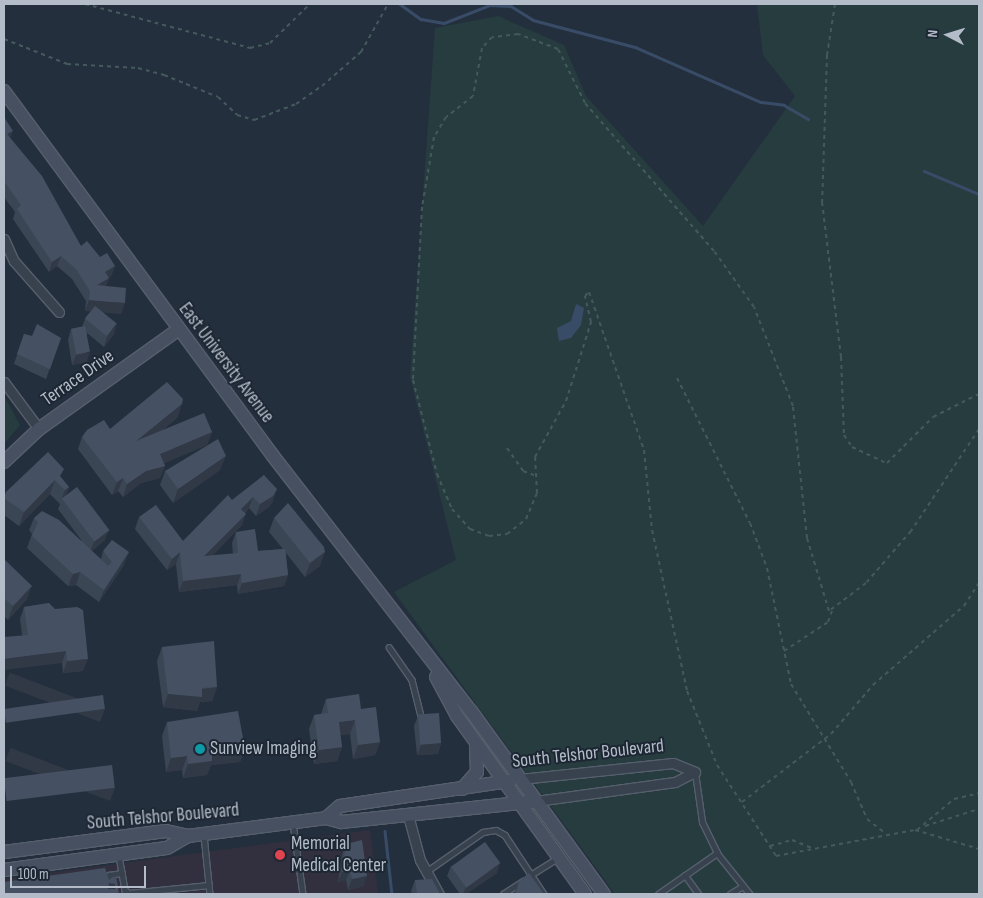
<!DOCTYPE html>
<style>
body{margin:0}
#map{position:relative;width:983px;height:898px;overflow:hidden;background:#242f3e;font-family:"Sofia Sans Condensed",sans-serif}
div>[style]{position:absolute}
.medical>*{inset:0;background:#32303f}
.green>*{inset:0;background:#263c3f}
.water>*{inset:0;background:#394c67}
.stream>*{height:2.5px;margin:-1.25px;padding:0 1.25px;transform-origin:1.25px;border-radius:1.25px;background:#394c67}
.path>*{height:2px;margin-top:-1px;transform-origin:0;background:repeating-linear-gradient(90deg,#44595c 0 4px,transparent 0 8px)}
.roads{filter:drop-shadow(1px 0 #565f6c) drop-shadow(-1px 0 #565f6c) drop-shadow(0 1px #565f6c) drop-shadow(0 -1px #565f6c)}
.lane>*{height:4.5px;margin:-2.25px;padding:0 2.25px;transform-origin:2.25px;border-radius:2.25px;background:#38414e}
.street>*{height:9px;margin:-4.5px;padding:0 4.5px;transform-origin:4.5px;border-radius:4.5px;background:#38414e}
.secondary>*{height:12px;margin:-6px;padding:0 6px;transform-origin:6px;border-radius:6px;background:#465061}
.wall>*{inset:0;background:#3b4654}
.shaded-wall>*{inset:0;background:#303945;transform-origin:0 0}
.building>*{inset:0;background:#455162;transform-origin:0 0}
.dots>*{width:14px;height:14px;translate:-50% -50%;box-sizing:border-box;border:2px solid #1d2633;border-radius:50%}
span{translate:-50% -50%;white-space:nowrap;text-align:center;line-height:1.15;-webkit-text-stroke:4px #1d2633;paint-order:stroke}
.street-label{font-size:19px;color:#b4bcc9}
.poi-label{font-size:19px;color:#b4bcc9}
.left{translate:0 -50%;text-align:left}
.frame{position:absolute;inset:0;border:5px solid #b4bcc9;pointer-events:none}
.north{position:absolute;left:923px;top:10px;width:50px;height:50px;-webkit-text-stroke:4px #1d2633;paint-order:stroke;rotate:275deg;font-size:14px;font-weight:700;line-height:20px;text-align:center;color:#b4bcc9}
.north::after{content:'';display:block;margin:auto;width:18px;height:22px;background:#b4bcc9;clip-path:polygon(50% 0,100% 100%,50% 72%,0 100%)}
.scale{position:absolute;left:10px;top:866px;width:136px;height:22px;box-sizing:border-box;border:2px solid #b4bcc9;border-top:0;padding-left:6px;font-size:15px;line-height:18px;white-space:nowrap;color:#b4bcc9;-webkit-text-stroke:4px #1d2633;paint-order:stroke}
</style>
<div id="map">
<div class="medical">
<div style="clip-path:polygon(370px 830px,378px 894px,4px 894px,4px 879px)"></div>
</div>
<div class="green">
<div style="clip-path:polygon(757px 4px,979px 4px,979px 894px,615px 894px,394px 592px,456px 560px,410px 377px,435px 28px,498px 16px,564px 45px,586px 96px,703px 226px,795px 96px,763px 55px)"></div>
<div style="clip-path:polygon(4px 396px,20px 425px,4px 444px)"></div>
</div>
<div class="water">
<div style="clip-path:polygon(576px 304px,584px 308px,581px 325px,571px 338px,559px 341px,557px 328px,571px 321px)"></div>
</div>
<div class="stream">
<div style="left:400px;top:4px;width:26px;rotate:36deg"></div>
<div style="left:421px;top:19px;width:23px;rotate:10deg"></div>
<div style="left:444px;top:23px;width:49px;rotate:-21.4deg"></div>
<div style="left:490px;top:5px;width:21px;rotate:3deg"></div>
<div style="left:511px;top:6px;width:26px;rotate:32deg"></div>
<div style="left:533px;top:20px;width:106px;rotate:14.8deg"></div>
<div style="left:635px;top:47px;width:137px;rotate:23.6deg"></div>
<div style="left:761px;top:102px;width:23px;rotate:7deg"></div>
<div style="left:784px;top:105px;width:28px;rotate:30deg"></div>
<div style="left:924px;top:171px;width:60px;rotate:22.7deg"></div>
<div style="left:385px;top:831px;width:63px;rotate:83.7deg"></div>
</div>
<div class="path">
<div style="left:85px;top:4px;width:171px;rotate:14.9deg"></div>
<div style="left:250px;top:48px;width:21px;rotate:-14deg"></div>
<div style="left:270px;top:43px;width:56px;rotate:-44.3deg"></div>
<div style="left:835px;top:4px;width:52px;rotate:98.9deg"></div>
<div style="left:827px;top:55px;width:147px;rotate:91.9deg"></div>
<div style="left:822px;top:202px;width:156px;rotate:83deg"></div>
<div style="left:841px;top:357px;width:78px;rotate:87.8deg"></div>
<div style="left:844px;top:435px;width:14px;rotate:56deg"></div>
<div style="left:852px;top:447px;width:38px;rotate:25deg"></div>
<div style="left:887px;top:463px;width:65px;rotate:-45deg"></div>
<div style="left:933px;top:417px;width:51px;rotate:-26.6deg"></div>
<div style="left:4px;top:39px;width:68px;rotate:21.6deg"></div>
<div style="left:67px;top:64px;width:71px;rotate:3.2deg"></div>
<div style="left:138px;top:68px;width:27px;rotate:15deg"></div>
<div style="left:164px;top:75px;width:58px;rotate:22.2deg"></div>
<div style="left:218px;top:97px;width:26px;rotate:43deg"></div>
<div style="left:237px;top:115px;width:18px;rotate:16deg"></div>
<div style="left:254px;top:120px;width:45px;rotate:-20.9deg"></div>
<div style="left:296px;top:104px;width:32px;rotate:-35deg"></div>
<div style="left:322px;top:86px;width:52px;rotate:-41.1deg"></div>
<div style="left:361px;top:52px;width:55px;rotate:-60.6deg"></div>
<div style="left:677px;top:378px;width:162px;rotate:63.3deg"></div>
<div style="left:750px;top:523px;width:48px;rotate:69.3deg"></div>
<div style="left:767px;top:568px;width:118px;rotate:78.3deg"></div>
<div style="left:791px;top:684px;width:115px;rotate:58.5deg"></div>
<div style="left:851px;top:782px;width:40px;rotate:66.6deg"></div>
<div style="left:867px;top:819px;width:24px;rotate:38deg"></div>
<div style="left:979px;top:429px;width:123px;rotate:123.7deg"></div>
<div style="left:911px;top:531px;width:69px;rotate:130.9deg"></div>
<div style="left:866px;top:583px;width:46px;rotate:142.9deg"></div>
<div style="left:829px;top:611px;width:76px;rotate:-106.8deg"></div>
<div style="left:807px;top:538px;width:133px;rotate:-96.1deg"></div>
<div style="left:793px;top:406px;width:106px;rotate:-111.5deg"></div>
<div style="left:754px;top:307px;width:69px;rotate:-125.5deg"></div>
<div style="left:714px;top:251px;width:196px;rotate:-131.1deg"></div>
<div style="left:585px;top:103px;width:60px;rotate:-116.6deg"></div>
<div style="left:558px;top:49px;width:43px;rotate:-159.4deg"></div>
<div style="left:518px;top:34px;width:26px;rotate:173deg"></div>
<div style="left:492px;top:37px;width:15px;rotate:132deg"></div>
<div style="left:482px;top:48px;width:49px;rotate:100.6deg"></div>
<div style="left:473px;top:96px;width:34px;rotate:142deg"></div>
<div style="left:446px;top:117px;width:23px;rotate:121deg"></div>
<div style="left:434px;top:137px;width:71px;rotate:99.7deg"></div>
<div style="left:422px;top:207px;width:173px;rotate:93deg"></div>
<div style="left:413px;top:380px;width:97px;rotate:75.7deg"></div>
<div style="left:437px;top:474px;width:38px;rotate:67deg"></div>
<div style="left:452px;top:509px;width:27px;rotate:48deg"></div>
<div style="left:470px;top:529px;width:20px;rotate:20deg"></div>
<div style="left:489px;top:536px;width:18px;rotate:-6deg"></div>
<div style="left:507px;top:534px;width:24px;rotate:-38deg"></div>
<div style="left:526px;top:519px;width:28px;rotate:-67deg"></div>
<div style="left:537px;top:493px;width:36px;rotate:-93deg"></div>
<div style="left:535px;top:457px;width:64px;rotate:-61deg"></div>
<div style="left:566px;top:401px;width:83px;rotate:-72.4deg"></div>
<div style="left:591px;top:322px;width:27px;rotate:-103deg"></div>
<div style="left:585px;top:296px;width:6px;rotate:-45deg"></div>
<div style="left:589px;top:292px;width:167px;rotate:70.8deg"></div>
<div style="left:644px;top:450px;width:80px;rotate:84.3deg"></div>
<div style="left:652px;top:530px;width:165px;rotate:77.7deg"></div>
<div style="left:687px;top:691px;width:80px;rotate:67.9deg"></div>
<div style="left:717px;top:765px;width:108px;rotate:57deg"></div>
<div style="left:776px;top:856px;width:141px;rotate:-10.6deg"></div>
<div style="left:915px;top:830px;width:67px;rotate:16.5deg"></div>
<div style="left:507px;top:448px;width:28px;rotate:55deg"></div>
<div style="left:523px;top:471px;width:12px;rotate:20deg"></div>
<div style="left:784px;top:651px;width:53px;rotate:-33.4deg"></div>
<div style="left:828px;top:622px;width:12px;rotate:-70deg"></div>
<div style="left:742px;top:802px;width:112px;rotate:-37.4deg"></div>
<div style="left:831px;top:734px;width:65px;rotate:-49.4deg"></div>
<div style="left:873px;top:685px;width:121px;rotate:-41deg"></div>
<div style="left:964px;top:606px;width:27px;rotate:-57deg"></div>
<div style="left:925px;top:826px;width:57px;rotate:-17.5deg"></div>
<div style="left:917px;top:830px;width:48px;rotate:-40deg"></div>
<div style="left:954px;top:799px;width:26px;rotate:-13deg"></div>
<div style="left:770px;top:846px;width:23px;rotate:-15deg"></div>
<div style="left:792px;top:840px;width:22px;rotate:22deg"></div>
</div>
<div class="roads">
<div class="lane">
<div style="left:389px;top:647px;width:40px;rotate:55.1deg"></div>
<div style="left:412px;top:680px;width:37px;rotate:76deg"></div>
<div style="left:294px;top:830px;width:65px;rotate:82deg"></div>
<div style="left:204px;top:835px;width:59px;rotate:84.2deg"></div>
<div style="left:717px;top:853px;width:53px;rotate:51.2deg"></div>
<div style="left:119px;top:856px;width:35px;rotate:80deg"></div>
<div style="left:125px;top:890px;width:5px;rotate:37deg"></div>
<div style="left:129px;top:893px;width:80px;rotate:-5.7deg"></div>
<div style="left:427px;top:871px;width:68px;rotate:-34.9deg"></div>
<div style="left:483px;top:832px;width:13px;rotate:-9deg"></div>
<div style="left:496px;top:830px;width:10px;rotate:29deg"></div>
<div style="left:505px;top:835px;width:71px;rotate:56.5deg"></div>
<div style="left:685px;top:875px;width:24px;rotate:54deg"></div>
<div style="left:529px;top:876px;width:34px;rotate:-32deg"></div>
<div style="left:107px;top:883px;width:8px;rotate:-76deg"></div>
<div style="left:109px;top:875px;width:13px;rotate:-9deg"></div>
<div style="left:503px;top:894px;width:24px;rotate:-33deg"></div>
<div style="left:658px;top:894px;width:72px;rotate:-34.8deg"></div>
<div style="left:717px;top:853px;width:34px;rotate:-116deg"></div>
<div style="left:702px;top:822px;width:49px;rotate:-98.1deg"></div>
<div style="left:730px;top:894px;width:15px;rotate:-32deg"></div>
</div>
<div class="street">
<div style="left:4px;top:239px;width:24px;rotate:66deg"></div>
<div style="left:14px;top:261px;width:68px;rotate:48.6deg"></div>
<div style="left:4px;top:382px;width:59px;rotate:53.3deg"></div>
<div style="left:520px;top:779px;width:154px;rotate:-6deg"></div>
<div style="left:673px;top:763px;width:24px;rotate:22deg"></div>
<div style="left:536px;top:801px;width:140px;rotate:-7.8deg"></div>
<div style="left:675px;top:782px;width:22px;rotate:-27deg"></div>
<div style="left:408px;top:815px;width:47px;rotate:75.1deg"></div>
<div style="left:420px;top:860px;width:39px;rotate:61deg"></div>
</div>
<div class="secondary">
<div style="left:4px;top:91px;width:453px;rotate:53.6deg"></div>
<div style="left:273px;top:456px;width:323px;rotate:52.2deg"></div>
<div style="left:471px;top:711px;width:226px;rotate:54deg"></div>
<div style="left:4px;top:462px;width:48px;rotate:-43.3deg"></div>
<div style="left:39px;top:429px;width:171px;rotate:-35.5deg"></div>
<div style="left:436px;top:677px;width:44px;rotate:61.7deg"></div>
<div style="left:457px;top:716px;width:219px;rotate:54.3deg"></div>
<div style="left:462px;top:789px;width:23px;rotate:-49deg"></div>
<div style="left:477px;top:772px;width:27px;rotate:-92deg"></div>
<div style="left:326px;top:818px;width:18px;rotate:-41deg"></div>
<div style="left:340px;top:806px;width:172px;rotate:-8.4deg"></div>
<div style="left:4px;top:852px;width:163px;rotate:-7.4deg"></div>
<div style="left:166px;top:831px;width:23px;rotate:13deg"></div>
<div style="left:188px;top:836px;width:139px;rotate:-7.4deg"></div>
<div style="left:326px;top:818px;width:16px;rotate:15deg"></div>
<div style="left:341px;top:822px;width:196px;rotate:-6.1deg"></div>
<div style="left:4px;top:870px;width:164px;rotate:-7.7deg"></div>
<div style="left:167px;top:848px;width:24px;rotate:-30deg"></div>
</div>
</div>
<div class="wall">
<div style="clip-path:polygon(4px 117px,10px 138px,81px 246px,115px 266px,111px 276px,109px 277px,106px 286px,121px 314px,103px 312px,114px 334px,104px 347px,87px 333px,87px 362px,72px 365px,68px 340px,71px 329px,82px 327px,85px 319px,91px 311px,85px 311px,86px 301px,72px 279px,57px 266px,49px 272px,13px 219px,15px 212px,4px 197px)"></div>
<div style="clip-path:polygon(24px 334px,32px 336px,61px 338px,46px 379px,14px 364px)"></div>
<div style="clip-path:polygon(178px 417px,160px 432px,212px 432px,207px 445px,164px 463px,165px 466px,160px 478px,141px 483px,123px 497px,118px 491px,112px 495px,78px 449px,82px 437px,110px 429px)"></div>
<div style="clip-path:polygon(220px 470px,173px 503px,160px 485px,165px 471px)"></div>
<div style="clip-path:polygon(264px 475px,273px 501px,269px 507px,256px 516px,249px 508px,245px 513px,242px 525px,212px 556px,233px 554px,232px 543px,236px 532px,258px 551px,283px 549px,269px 532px,274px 518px,320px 566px,305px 577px,286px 553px,288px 575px,284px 586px,238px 594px,237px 585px,179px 592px,176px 564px,167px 570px,135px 529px,139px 517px,183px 541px)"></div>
<div style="clip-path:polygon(61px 478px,69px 487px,66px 495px,105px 540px,92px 551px,101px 559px,103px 551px,124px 565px,99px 602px,76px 585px,68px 586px,27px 548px,32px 534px,29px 530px,34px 518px,82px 541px,58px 509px,60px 504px,50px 494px,19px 526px,4px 515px,4px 497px,6px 492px)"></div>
<div style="clip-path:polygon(4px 559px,27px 599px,8px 620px,4px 616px)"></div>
<div style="clip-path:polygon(49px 603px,83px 671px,63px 673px,62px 663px,22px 635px,20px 619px,24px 607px)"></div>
<div style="clip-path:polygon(162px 647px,217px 687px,212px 701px,200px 702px,197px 711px,163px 707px,157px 661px)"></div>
<div style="clip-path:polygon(326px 699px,361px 709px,380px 742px,375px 755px,353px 759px,350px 734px,340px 735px,342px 747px,337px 761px,314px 764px,309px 729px,314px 715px,321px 714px)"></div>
<div style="clip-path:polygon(418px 716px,441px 743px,438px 754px,417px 755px,414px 726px)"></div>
<div style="clip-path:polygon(167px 722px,245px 749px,240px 762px,211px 765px,207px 775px,183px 778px,182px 770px,166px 772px,162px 736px)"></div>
<div style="clip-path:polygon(346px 844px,364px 886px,348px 890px,346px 880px,338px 882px,342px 855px)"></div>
<div style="clip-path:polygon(451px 866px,497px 873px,466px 894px,460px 894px,447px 876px)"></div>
<div style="clip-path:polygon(415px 880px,440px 894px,412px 894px,411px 891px)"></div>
<div style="clip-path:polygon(519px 881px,544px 894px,514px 894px)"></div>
</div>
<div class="shaded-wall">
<div style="clip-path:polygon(13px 131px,9px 141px,7px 134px)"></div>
<div style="clip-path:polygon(61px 256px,57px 266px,49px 272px,52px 262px)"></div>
<div style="clip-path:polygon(115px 266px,111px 276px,101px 282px,105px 272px)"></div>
<div style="clip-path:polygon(109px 278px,105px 288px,97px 285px)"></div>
<div style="clip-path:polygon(89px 300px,125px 303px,121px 314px,85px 311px)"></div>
<div style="clip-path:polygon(117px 324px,114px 334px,104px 347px,107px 336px)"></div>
<div style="clip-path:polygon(90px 352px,87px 362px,72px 365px,76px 355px)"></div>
<div style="clip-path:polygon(182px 404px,178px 417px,131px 454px,136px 441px)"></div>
<div style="clip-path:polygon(212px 432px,207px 445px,156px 467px,160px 454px)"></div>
<div style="clip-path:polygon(226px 456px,220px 470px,173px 503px,178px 489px)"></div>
<div style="clip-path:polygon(165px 466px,160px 478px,141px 483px,123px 497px,127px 484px,146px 471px)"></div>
<div style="clip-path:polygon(123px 478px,118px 491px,112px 495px,117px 482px)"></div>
<div style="clip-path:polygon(55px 480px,50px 494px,19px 526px,24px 512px)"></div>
<div style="clip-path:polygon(69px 487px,64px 501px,62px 498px,65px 490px)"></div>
<div style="clip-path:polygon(277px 489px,273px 501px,269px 507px,256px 516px,260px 504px)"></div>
<div style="clip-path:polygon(253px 497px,249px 508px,237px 520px,241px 509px)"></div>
<div style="clip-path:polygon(246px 514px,242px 525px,200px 568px,204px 556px)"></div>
<div style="clip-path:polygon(109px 530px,105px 540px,90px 552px,94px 542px)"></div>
<div style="clip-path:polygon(129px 552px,124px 565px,99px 602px,104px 590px)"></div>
<div style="clip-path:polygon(180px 552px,176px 564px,167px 570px,172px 559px)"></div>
<div style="clip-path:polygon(325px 552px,320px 566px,305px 577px,310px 563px)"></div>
<div style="clip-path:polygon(80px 572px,76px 585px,68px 586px,73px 574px)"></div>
<div style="clip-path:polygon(241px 574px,237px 585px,179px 592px,183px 581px)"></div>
<div style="clip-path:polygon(288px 575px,284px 586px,238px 594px,242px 583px)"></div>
<div style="clip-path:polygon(32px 586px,27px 599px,8px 620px,13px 606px)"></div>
<div style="clip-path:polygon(66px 651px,62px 663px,4px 670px,4px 659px)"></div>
<div style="clip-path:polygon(88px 659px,83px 671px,63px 673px,67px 661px)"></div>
<div style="clip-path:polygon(217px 687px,212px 701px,200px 702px,197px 711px,163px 707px,168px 694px)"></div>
<div style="left:105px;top:709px;width:14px;height:102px;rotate:111deg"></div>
<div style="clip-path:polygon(355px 720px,350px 734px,334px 736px,339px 722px)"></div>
<div style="clip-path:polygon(380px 742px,375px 755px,353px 759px,358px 745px)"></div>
<div style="clip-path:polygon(441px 743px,438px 754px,417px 755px,421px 745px)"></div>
<div style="clip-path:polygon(342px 747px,337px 761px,314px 764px,319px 750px)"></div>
<div style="clip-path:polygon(245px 749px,240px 762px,211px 765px,207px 775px,183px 778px,188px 764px,212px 752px)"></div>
<div style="clip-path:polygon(187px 756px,182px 770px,166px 772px,171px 758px)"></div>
<div style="left:115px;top:788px;width:14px;height:112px;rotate:111deg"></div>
<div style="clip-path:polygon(500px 863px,497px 873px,466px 894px,463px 894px,466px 887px)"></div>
<div style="clip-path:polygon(350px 870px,346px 880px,338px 882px,342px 872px)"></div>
<div style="clip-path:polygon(367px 876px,364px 886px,348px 890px,352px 879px)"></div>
<div style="clip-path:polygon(109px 883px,115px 884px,112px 891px,107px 890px)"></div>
</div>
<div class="building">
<div style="clip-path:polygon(4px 117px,13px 131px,7px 134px,42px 176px,81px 246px,87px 241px,100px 257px,107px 253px,115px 266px,105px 272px,109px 278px,97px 285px,126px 288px,125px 303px,89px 300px,90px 291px,76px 269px,61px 256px,52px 262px,17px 209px,21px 205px,4px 181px)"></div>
<div style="left:95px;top:306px;width:28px;height:16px;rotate:39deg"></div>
<div style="clip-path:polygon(37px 324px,61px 338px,50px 369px,17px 354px,24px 334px,32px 336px)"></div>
<div style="left:85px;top:326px;width:26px;height:14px;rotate:79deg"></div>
<div style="clip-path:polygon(167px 382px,183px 399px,182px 404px,136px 441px,204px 413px,212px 432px,160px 454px,165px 466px,146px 471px,127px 484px,123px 478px,117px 482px,82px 437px,87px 430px,104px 420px,110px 429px)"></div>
<div style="clip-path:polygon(218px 439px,226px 456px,178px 489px,165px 471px)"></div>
<div style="clip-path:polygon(48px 452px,64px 469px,60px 476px,69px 487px,65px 490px,55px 480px,24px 512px,4px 498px,6px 492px)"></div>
<div style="clip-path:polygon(264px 475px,277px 489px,273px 496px,260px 504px,253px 497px,241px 509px,246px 514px,204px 556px,238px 553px,236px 532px,255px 529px,258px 551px,285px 549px,288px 575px,242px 583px,241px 574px,183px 581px,180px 552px,172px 559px,139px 517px,156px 505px,183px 541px,228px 495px,232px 500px)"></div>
<div style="left:77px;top:487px;width:54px;height:19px;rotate:53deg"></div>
<div style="clip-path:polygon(288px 503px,324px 547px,325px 552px,310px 563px,274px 518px)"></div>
<div style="clip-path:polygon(42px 511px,59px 520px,108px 566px,112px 562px,103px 551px,112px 540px,129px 552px,104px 590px,80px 572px,73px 574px,32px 536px,38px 522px,34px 518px)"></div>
<div style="clip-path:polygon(4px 559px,32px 586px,13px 606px,4px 598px)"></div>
<div style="clip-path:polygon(49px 603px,55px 609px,77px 607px,83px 610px,88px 659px,67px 661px,66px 651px,4px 659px,4px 637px,28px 635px,24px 607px)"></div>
<div style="clip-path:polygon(214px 641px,217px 687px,202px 688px,202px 697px,168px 694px,162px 647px)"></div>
<div style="clip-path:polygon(359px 694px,361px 709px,376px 707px,380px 742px,358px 745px,355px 720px,339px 722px,342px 747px,319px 750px,314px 715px,328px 713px,326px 699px)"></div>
<div style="left:103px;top:695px;width:14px;height:100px;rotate:82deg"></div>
<div style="clip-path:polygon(238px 711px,245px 749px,212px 752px,212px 761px,188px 764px,187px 756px,171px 758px,167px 722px)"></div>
<div style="left:439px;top:713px;width:30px;height:21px;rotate:86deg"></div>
<div style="left:112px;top:765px;width:23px;height:109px;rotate:83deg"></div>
<div style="clip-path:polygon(362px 840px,367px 876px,352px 879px,350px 870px,342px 872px,346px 844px)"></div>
<div style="left:485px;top:842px;width:26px;height:42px;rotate:54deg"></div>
<div style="clip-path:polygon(evenodd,105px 868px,109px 880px,116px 876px,119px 894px,4px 894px,4px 882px,105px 868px,109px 883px,115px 884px,115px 889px,108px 889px,109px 883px)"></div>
<div style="clip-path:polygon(529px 873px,544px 894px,516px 894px,519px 881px)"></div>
<div style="clip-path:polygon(432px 879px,440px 894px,417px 894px,415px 880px)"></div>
</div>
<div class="dots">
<div style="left:200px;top:749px;background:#0f9aa8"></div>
<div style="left:280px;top:855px;background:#e0444e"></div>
</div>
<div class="street-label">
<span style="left:226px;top:363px;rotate:53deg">East University Avenue</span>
<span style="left:78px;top:378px;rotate:-35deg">Terrace Drive</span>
<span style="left:588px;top:754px;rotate:-6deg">South Telshor Boulevard</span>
<span style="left:163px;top:817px;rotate:-5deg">South Telshor Boulevard</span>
</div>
<div class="poi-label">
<span class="left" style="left:210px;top:749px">Sunview Imaging</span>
<span class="left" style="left:291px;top:855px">Memorial<br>Medical Center</span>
</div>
<div class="frame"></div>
<div class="north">N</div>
<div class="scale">100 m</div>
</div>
